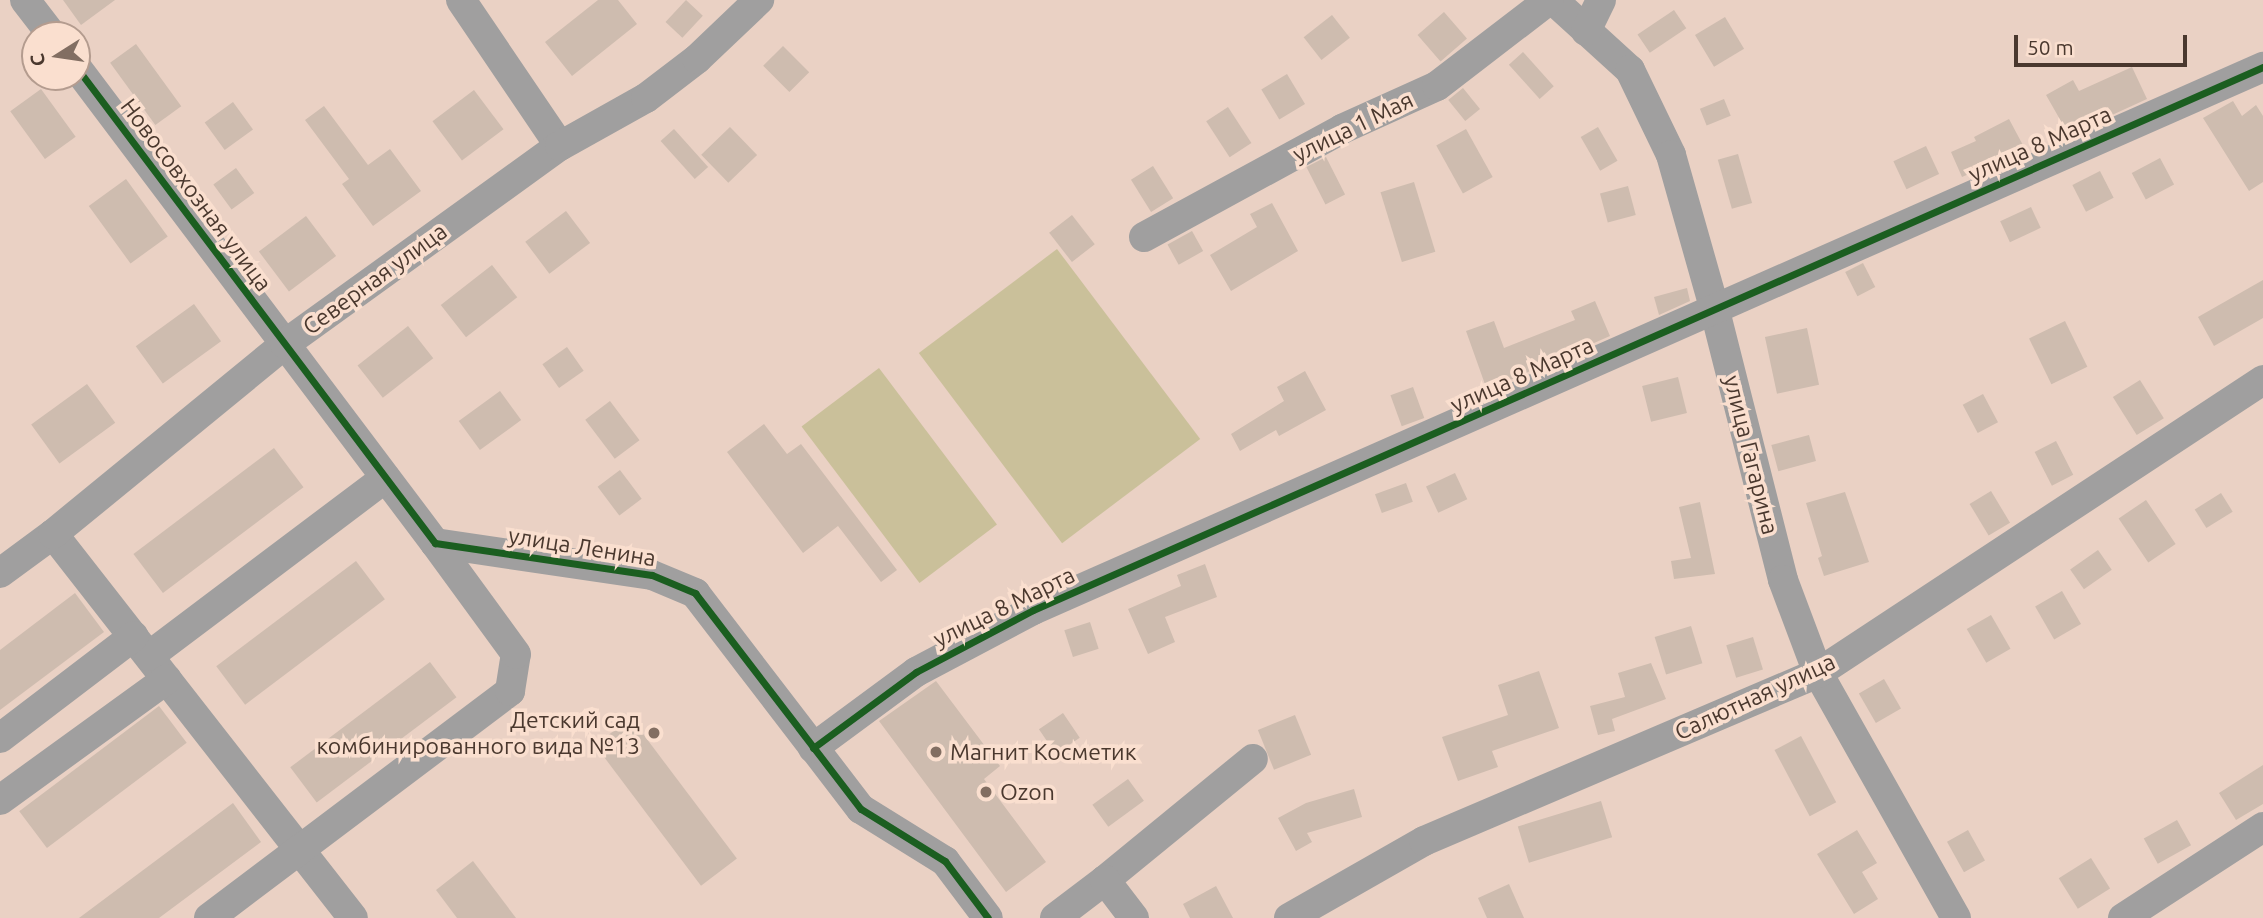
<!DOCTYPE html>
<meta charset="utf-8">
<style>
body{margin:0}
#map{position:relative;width:2263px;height:918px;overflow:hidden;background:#ead1c4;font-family:Ubuntu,sans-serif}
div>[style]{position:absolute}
.green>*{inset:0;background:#cac09a;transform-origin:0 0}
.building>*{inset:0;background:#cebcaf;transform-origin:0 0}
.minor>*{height:30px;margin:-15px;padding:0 15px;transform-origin:15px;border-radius:15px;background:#a09f9f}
.cycleway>*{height:7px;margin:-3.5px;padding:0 3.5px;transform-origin:3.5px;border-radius:3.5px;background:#1b5e20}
.dots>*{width:19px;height:19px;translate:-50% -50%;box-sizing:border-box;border:4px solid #fadfcf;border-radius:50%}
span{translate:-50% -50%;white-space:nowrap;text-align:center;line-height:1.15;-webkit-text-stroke:7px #fadfcf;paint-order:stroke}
.street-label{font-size:23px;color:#4a382e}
.poi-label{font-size:23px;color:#4a382e}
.right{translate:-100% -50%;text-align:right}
.left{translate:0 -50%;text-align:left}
.north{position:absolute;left:21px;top:21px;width:70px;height:70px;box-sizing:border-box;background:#fadfcf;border:2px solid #b49c8f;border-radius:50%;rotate:258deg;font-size:19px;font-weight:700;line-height:28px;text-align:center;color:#4a382e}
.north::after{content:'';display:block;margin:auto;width:24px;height:32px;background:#826e62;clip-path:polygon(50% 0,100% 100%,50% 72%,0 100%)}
.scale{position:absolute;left:2014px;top:35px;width:173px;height:32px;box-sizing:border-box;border:4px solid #4a382e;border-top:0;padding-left:9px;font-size:21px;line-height:24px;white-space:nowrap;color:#4a382e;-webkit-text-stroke:5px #fadfcf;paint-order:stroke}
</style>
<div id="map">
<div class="green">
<div style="left:1057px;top:249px;width:238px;height:173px;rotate:53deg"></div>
<div style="left:879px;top:368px;width:196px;height:97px;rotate:53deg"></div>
</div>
<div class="building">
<div style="clip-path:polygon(63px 0,115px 0,81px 25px)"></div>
<div style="clip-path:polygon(598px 0,618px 0,637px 24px,572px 76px,545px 42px)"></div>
<div style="left:686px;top:0;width:23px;height:30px;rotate:43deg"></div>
<div style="left:1674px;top:10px;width:22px;height:44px;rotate:56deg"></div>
<div style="left:1444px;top:12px;width:35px;height:35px;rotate:49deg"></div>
<div style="left:1332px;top:15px;width:29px;height:36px;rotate:52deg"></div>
<div style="left:1725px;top:17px;width:37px;height:35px;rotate:59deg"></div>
<div style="left:136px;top:44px;width:77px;height:32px;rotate:54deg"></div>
<div style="left:783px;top:46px;width:37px;height:28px;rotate:45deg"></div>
<div style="left:1523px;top:52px;width:46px;height:19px;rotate:48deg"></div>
<div style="clip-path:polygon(2132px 67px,2147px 99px,2112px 115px,2108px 107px,2066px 130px,2046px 95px,2073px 80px,2079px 91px)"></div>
<div style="left:1287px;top:74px;width:35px;height:30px;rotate:59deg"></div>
<div style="left:1463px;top:88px;width:27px;height:19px;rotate:51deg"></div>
<div style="left:41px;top:89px;width:59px;height:38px;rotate:54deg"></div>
<div style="left:474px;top:90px;width:49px;height:52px;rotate:53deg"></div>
<div style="left:1724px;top:99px;width:18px;height:26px;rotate:68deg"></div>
<div style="clip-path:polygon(2233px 101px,2242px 116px,2256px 105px,2263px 116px,2263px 182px,2249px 191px,2203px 118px)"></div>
<div style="left:233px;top:102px;width:34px;height:35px;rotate:54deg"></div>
<div style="clip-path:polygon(324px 106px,368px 165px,390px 149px,421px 191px,373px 226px,342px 184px,349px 179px,305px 120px)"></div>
<div style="left:1228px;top:107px;width:43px;height:26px;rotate:57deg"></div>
<div style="clip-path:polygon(2009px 119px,2025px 149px,1962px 177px,1951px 152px,1976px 141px,1974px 137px)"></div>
<div style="left:730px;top:127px;width:39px;height:40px;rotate:46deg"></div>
<div style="left:1598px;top:127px;width:39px;height:20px;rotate:60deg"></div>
<div style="left:674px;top:129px;width:51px;height:18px;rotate:48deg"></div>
<div style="left:1466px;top:129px;width:55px;height:34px;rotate:61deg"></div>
<div style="left:1926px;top:146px;width:31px;height:36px;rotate:65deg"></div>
<div style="left:1738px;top:154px;width:51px;height:21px;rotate:74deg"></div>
<div style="left:1326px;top:157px;width:42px;height:22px;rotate:63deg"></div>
<div style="left:2160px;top:158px;width:30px;height:32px;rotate:62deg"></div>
<div style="left:1153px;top:166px;width:38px;height:26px;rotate:58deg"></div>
<div style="left:236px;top:168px;width:31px;height:28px;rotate:54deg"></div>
<div style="left:2100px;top:171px;width:30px;height:31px;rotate:63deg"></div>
<div style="left:126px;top:179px;width:71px;height:46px;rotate:54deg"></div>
<div style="left:1414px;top:182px;width:73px;height:35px;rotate:73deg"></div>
<div style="left:1628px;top:186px;width:30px;height:29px;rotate:75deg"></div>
<div style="clip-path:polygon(1272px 203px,1298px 251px,1231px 291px,1210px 255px,1257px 227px,1250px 214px)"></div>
<div style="left:2031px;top:207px;width:23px;height:34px;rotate:65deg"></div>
<div style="left:566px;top:211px;width:40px;height:51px;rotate:53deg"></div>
<div style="left:1072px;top:215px;width:37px;height:29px;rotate:52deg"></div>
<div style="left:306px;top:216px;width:50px;height:59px;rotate:53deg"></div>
<div style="left:1192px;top:231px;width:23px;height:28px;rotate:61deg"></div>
<div style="left:1863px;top:263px;width:27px;height:20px;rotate:63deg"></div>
<div style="left:492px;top:265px;width:41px;height:65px;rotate:52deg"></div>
<div style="clip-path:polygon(2263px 280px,2263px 318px,2214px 346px,2198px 317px)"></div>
<div style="clip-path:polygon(1687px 288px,1690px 301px,1659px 315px,1654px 297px)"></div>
<div style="clip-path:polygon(1595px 301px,1610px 336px,1487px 390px,1466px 331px,1494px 321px,1504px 348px,1575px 320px,1571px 311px)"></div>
<div style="left:194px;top:304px;width:46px;height:72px;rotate:54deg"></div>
<div style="left:2065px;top:321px;width:51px;height:40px;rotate:64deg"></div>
<div style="left:408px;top:326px;width:41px;height:64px;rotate:52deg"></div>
<div style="left:1807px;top:328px;width:58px;height:43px;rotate:78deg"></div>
<div style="left:567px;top:347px;width:29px;height:30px;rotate:55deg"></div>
<div style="clip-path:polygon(1305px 371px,1326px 410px,1279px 436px,1276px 430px,1240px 451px,1231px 434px,1284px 401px,1277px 387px)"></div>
<div style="left:1678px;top:377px;width:37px;height:37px;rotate:76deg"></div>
<div style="left:2140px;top:380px;width:45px;height:32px;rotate:58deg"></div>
<div style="left:87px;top:384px;width:48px;height:69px;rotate:54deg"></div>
<div style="left:1413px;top:387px;width:33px;height:24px;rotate:70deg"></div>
<div style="left:500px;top:391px;width:36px;height:51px;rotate:54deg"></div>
<div style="left:1983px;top:394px;width:32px;height:23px;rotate:62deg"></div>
<div style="left:610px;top:401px;width:49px;height:31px;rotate:53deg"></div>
<div style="clip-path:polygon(764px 424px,787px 454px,801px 444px,897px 570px,881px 582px,838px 526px,803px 553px,727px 452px)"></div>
<div style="left:1809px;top:435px;width:27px;height:39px;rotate:75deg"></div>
<div style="left:2056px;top:441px;width:38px;height:24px;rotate:63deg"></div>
<div style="left:274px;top:448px;width:49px;height:176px;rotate:53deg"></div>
<div style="left:620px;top:470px;width:36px;height:28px;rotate:53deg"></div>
<div style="left:1455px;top:473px;width:29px;height:32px;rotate:65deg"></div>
<div style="left:1406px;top:483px;width:20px;height:33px;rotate:70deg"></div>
<div style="left:1991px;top:491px;width:37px;height:25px;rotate:59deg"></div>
<div style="clip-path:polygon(1845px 492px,1869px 562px,1824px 576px,1818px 558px,1822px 556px,1806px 503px)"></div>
<div style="left:2221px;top:493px;width:22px;height:31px;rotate:58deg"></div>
<div style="left:2146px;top:500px;width:53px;height:33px;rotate:56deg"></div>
<div style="clip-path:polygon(1700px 502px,1715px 574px,1674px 579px,1671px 561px,1691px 558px,1679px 507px)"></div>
<div style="left:2098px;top:550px;width:24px;height:34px;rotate:55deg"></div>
<div style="left:356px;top:561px;width:48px;height:175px;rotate:53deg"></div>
<div style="clip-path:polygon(1205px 564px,1217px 597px,1165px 617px,1175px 642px,1148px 654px,1128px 609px,1181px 586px,1177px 575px)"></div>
<div style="left:2062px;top:591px;width:38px;height:31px;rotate:60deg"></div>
<div style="clip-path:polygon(75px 593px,104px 632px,0 710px,0 650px)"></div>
<div style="left:1991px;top:615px;width:39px;height:28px;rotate:60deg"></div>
<div style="left:1090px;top:622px;width:28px;height:27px;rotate:72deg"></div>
<div style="left:1691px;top:626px;width:39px;height:38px;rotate:73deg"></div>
<div style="left:1753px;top:637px;width:34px;height:28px;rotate:73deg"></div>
<div style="left:430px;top:662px;width:44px;height:175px;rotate:53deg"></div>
<div style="clip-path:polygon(1651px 663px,1666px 699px,1612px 719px,1615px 731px,1598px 735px,1590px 706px,1625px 697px,1618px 673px)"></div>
<div style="clip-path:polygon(1539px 671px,1559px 728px,1492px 751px,1498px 767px,1458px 781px,1442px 737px,1508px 715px,1498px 685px)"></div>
<div style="left:1884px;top:679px;width:34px;height:29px;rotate:60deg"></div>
<div style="clip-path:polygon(936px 681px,1000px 766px,984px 779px,1046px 862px,1006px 892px,879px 721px)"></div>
<div style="left:159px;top:706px;width:46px;height:175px;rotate:53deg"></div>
<div style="left:1063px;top:713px;width:30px;height:29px;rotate:56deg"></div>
<div style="left:1295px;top:715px;width:43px;height:40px;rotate:68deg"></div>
<div style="left:631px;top:718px;width:176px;height:45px;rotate:53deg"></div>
<div style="left:1801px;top:736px;width:75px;height:30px;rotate:62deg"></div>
<div style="clip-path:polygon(2263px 765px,2263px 804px,2236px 820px,2219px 793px)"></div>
<div style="left:1128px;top:779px;width:27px;height:44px;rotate:54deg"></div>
<div style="clip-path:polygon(1354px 789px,1362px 817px,1307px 833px,1312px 842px,1296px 851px,1278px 818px,1306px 803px)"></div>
<div style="left:1601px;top:801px;width:38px;height:87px;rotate:73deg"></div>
<div style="clip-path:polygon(233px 803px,261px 842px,159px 918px,79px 918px)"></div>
<div style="left:2177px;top:820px;width:29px;height:38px;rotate:61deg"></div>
<div style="clip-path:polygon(1857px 830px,1877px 863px,1862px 872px,1878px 899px,1854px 914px,1817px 854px)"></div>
<div style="left:1968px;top:830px;width:35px;height:24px;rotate:61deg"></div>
<div style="left:2091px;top:858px;width:36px;height:38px;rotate:58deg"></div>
<div style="clip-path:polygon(473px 861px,516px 918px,457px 918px,436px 890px)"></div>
<div style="clip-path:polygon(1509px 884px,1524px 918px,1487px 918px,1478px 898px)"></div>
<div style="clip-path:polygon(1216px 886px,1233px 918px,1190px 918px,1183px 904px)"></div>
</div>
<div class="minor">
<div style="left:25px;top:0;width:44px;rotate:52.4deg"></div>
<div style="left:461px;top:0;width:176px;rotate:55.9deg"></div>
<div style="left:1553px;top:0;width:104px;rotate:42.3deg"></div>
<div style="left:1630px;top:70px;width:94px;rotate:64.2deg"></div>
<div style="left:1671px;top:155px;width:162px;rotate:74.2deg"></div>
<div style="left:1715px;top:311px;width:277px;rotate:75.8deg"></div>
<div style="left:1783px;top:580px;width:99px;rotate:69.4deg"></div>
<div style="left:1818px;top:673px;width:281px;rotate:60.6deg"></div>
<div style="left:1586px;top:31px;width:34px;rotate:-64deg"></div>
<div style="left:77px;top:68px;width:595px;rotate:53deg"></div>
<div style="left:435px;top:543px;width:219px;rotate:8.4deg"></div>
<div style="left:652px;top:575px;width:47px;rotate:22.7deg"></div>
<div style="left:695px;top:593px;width:272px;rotate:52.5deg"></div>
<div style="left:861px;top:809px;width:99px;rotate:31.8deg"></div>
<div style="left:945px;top:861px;width:71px;rotate:53deg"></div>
<div style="left:1144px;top:237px;width:226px;rotate:-28.6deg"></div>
<div style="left:1342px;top:129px;width:104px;rotate:-24.4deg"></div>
<div style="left:1437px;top:86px;width:141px;rotate:-37.5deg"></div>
<div style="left:53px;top:534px;width:487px;rotate:52deg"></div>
<div style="left:0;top:573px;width:66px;rotate:-36.3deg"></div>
<div style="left:53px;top:534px;width:300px;rotate:-39.3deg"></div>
<div style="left:285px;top:344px;width:339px;rotate:-35.8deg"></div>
<div style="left:560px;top:146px;width:98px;rotate:-29.2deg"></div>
<div style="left:646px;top:98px;width:64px;rotate:-37.4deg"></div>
<div style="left:697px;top:59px;width:86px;rotate:-43.6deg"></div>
<div style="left:149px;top:656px;width:296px;rotate:-37deg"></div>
<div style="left:0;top:738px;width:168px;rotate:-37.3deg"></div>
<div style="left:813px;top:748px;width:128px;rotate:-36.4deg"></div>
<div style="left:916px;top:672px;width:132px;rotate:-27.9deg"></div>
<div style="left:1033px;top:610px;width:1345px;rotate:-23.82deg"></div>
<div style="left:0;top:800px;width:206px;rotate:-35.9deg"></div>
<div style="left:1105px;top:880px;width:191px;rotate:-39.3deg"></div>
<div style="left:209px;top:918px;width:377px;rotate:-37deg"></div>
<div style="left:510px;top:691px;width:37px;rotate:-81deg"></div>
<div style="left:516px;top:654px;width:137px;rotate:-126.1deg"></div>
<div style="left:1055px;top:918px;width:63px;rotate:-37.2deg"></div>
<div style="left:1105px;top:880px;width:48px;rotate:52.7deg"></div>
<div style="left:1289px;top:918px;width:155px;rotate:-29.7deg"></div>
<div style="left:1424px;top:841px;width:428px;rotate:-23.1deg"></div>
<div style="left:1818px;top:673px;width:533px;rotate:-33.36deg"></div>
<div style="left:2123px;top:918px;width:167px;rotate:-33deg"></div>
</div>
<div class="cycleway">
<div style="left:77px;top:68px;width:595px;rotate:53deg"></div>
<div style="left:435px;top:543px;width:219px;rotate:8.4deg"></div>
<div style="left:652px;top:575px;width:47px;rotate:22.7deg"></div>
<div style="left:695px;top:593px;width:272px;rotate:52.5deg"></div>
<div style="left:861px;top:809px;width:99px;rotate:31.8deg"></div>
<div style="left:945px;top:861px;width:71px;rotate:53deg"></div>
<div style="left:813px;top:748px;width:128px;rotate:-36.4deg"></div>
<div style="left:916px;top:672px;width:132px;rotate:-27.9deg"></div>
<div style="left:1033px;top:610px;width:1345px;rotate:-23.82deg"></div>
</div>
<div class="dots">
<div style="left:654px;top:733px;background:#826e62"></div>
<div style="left:936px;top:752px;background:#826e62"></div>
<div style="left:986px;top:792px;background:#826e62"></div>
</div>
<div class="street-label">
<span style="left:1353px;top:127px;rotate:-26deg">улица 1 Мая</span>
<span style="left:2040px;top:144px;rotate:-24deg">улица 8 Марта</span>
<span style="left:196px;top:195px;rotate:53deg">Новосовхозная улица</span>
<span style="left:375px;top:279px;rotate:-36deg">Северная улица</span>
<span style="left:1522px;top:375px;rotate:-24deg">улица 8 Марта</span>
<span style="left:1751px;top:455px;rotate:76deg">улица Гагарина</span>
<span style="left:582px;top:547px;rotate:9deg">улица Ленина</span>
<span style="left:1004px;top:607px;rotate:-26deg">улица 8 Марта</span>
<span style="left:1755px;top:697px;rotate:-25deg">Салютная улица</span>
</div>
<div class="poi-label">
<span class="right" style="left:640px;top:733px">Детский сад<br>комбинированного вида №13</span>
<span class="left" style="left:950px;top:752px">Магнит Косметик</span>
<span class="left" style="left:1000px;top:792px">Ozon</span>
</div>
<div class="north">С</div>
<div class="scale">50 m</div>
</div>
